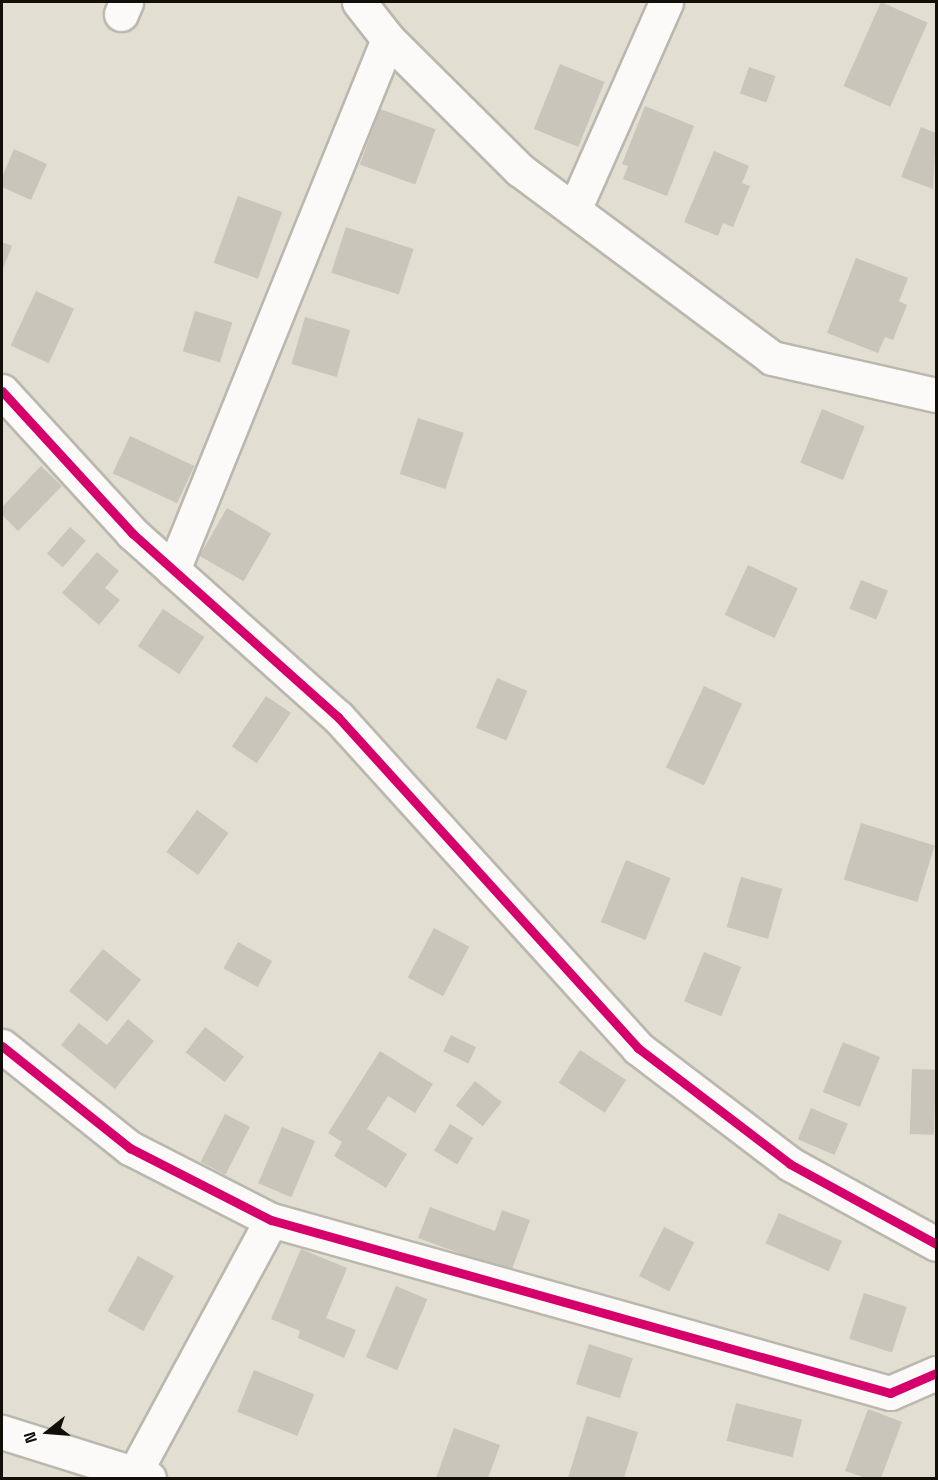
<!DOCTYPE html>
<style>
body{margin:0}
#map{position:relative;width:938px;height:1480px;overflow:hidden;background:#e2ded2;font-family:"Space Grotesk",sans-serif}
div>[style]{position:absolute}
.building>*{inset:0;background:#c9c5bb;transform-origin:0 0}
.roads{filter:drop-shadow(2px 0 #bab8ae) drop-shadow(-2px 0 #bab8ae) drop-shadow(0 2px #bab8ae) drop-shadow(0 -2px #bab8ae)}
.minor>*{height:33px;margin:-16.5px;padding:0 16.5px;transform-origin:16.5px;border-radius:16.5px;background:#fbfaf8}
.cycleway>*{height:9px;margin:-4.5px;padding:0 4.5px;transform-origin:4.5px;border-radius:4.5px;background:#d6006c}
span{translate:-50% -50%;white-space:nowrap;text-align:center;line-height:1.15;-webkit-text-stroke:4.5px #fff;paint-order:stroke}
.frame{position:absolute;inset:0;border:3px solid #110f07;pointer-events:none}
.north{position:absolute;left:18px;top:1402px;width:60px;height:60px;-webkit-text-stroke:4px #fff;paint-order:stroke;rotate:253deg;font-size:16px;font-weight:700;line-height:24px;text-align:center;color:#110f07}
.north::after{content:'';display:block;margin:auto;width:21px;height:27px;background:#110f07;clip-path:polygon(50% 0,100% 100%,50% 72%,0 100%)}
</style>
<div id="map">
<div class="building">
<div style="left:881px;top:2px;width:51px;height:92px;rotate:24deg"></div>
<div style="left:560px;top:64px;width:48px;height:70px;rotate:22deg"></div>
<div style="left:749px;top:67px;width:28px;height:28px;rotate:19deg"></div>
<div style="clip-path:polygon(645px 106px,694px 126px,667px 196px,623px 179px,628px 166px,622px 164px)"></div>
<div style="left:380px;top:109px;width:59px;height:59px;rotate:20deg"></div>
<div style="clip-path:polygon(921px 127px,936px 133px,933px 189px,901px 177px)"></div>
<div style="clip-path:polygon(14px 149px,47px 164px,31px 200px,2px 187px,2px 177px)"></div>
<div style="clip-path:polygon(714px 151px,749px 166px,742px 183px,750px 186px,733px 227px,723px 223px,718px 236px,684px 222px)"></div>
<div style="left:238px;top:196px;width:47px;height:71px;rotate:20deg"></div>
<div style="left:346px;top:227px;width:71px;height:48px;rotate:18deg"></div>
<div style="clip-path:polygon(2px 242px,12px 246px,2px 271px)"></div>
<div style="clip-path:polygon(856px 258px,908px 278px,899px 301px,907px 305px,893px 340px,885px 337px,878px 353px,827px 333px)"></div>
<div style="left:36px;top:291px;width:42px;height:60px;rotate:25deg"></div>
<div style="left:195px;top:311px;width:39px;height:42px;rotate:17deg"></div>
<div style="left:305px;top:317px;width:47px;height:49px;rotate:16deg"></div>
<div style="left:822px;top:409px;width:46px;height:58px;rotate:22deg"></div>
<div style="left:418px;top:418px;width:48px;height:59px;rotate:18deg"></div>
<div style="left:130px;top:436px;width:71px;height:41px;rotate:25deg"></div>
<div style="clip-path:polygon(41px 466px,62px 486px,18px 531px,2px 515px,2px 507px)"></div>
<div style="left:227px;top:508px;width:51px;height:55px;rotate:30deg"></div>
<div style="left:70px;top:527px;width:21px;height:35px;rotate:41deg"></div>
<div style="clip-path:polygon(97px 552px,119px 571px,105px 588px,120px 600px,99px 625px,62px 593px)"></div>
<div style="left:748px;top:565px;width:55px;height:55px;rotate:25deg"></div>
<div style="left:861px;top:580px;width:29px;height:31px;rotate:22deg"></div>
<div style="left:163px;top:609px;width:50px;height:45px;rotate:34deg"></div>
<div style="left:497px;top:678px;width:33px;height:54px;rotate:23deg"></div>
<div style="left:704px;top:686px;width:42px;height:90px;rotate:25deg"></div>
<div style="left:266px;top:696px;width:30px;height:61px;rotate:34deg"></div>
<div style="left:197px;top:810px;width:39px;height:52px;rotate:36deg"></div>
<div style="left:861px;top:823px;width:77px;height:59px;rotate:17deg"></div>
<div style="left:626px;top:860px;width:48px;height:67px;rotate:22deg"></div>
<div style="left:741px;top:877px;width:43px;height:52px;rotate:16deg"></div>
<div style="left:434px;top:928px;width:40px;height:56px;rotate:28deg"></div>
<div style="left:238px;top:942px;width:39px;height:30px;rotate:29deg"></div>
<div style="left:103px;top:949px;width:49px;height:54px;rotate:39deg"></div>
<div style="left:704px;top:952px;width:40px;height:53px;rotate:22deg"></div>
<div style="clip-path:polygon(128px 1019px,154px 1041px,115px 1089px,61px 1045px,79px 1023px,107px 1045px)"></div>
<div style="left:205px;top:1027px;width:49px;height:32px;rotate:37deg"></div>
<div style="left:451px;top:1035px;width:28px;height:18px;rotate:26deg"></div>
<div style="left:843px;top:1042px;width:40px;height:54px;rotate:22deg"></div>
<div style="left:580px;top:1050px;width:55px;height:39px;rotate:33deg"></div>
<div style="clip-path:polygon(380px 1051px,433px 1084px,415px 1113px,388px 1096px,367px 1129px,407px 1154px,386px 1188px,334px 1156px,342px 1142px,328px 1133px)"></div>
<div style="left:912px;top:1069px;width:24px;height:65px;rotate:2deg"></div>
<div style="left:475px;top:1081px;width:34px;height:31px;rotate:38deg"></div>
<div style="left:811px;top:1108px;width:40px;height:34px;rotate:23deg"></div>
<div style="left:225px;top:1114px;width:28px;height:54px;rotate:27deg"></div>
<div style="left:450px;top:1124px;width:27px;height:31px;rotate:31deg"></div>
<div style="left:282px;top:1127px;width:36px;height:61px;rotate:23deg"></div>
<div style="clip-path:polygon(430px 1207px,495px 1231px,502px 1210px,530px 1220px,511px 1272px,418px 1238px)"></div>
<div style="left:779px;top:1213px;width:69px;height:33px;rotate:24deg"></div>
<div style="left:664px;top:1227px;width:34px;height:55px;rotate:27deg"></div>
<div style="clip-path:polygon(301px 1249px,347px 1268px,326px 1318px,356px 1330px,344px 1358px,298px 1338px,300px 1331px,271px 1319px)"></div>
<div style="left:138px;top:1256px;width:41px;height:63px;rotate:29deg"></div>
<div style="left:396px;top:1286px;width:34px;height:77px;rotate:23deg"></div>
<div style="left:864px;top:1293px;width:45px;height:48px;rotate:18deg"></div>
<div style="left:589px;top:1344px;width:46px;height:42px;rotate:18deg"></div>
<div style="left:254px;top:1370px;width:65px;height:45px;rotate:22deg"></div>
<div style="left:736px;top:1403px;width:68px;height:39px;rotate:14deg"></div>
<div style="clip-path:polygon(868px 1409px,902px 1422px,881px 1478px,866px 1478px,845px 1471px)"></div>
<div style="clip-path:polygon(587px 1416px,638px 1432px,624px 1478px,568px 1478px)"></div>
<div style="clip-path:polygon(454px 1428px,500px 1445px,488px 1478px,436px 1478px)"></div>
</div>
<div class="roads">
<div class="minor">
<div style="left:121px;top:14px;width:13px;rotate:-67deg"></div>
<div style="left:388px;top:39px;width:186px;rotate:44.8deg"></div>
<div style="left:520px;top:170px;width:314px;rotate:36.7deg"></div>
<div style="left:772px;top:358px;width:168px;rotate:12.7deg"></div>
<div style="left:574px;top:210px;width:227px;rotate:-66.1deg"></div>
<div style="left:2px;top:391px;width:193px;rotate:47.5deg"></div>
<div style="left:132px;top:533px;width:276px;rotate:41.8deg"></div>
<div style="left:338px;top:717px;width:447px;rotate:47.8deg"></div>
<div style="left:638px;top:1048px;width:191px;rotate:37.3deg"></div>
<div style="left:790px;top:1164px;width:166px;rotate:28.7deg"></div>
<div style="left:173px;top:570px;width:573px;rotate:-67.96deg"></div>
<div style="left:388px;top:39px;width:47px;rotate:-128.1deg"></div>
<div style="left:2px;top:1046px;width:164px;rotate:38.6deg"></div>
<div style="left:130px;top:1148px;width:158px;rotate:27.1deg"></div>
<div style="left:271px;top:1220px;width:643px;rotate:15.61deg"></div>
<div style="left:890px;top:1393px;width:50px;rotate:-23.5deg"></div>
<div style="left:2px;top:1432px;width:154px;rotate:17.4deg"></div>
<div style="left:135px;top:1472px;width:286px;rotate:-61.6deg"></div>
</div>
</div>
<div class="cycleway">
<div style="left:2px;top:391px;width:193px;rotate:47.5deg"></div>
<div style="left:132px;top:533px;width:276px;rotate:41.8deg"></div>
<div style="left:338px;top:717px;width:447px;rotate:47.8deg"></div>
<div style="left:638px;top:1048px;width:191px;rotate:37.3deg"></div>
<div style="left:790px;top:1164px;width:166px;rotate:28.7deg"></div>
<div style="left:2px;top:1046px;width:164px;rotate:38.6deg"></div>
<div style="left:130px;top:1148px;width:158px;rotate:27.1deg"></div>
<div style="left:271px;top:1220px;width:643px;rotate:15.61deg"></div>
<div style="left:890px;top:1393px;width:50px;rotate:-23.5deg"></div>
</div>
<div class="frame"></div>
<div class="north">N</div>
</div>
